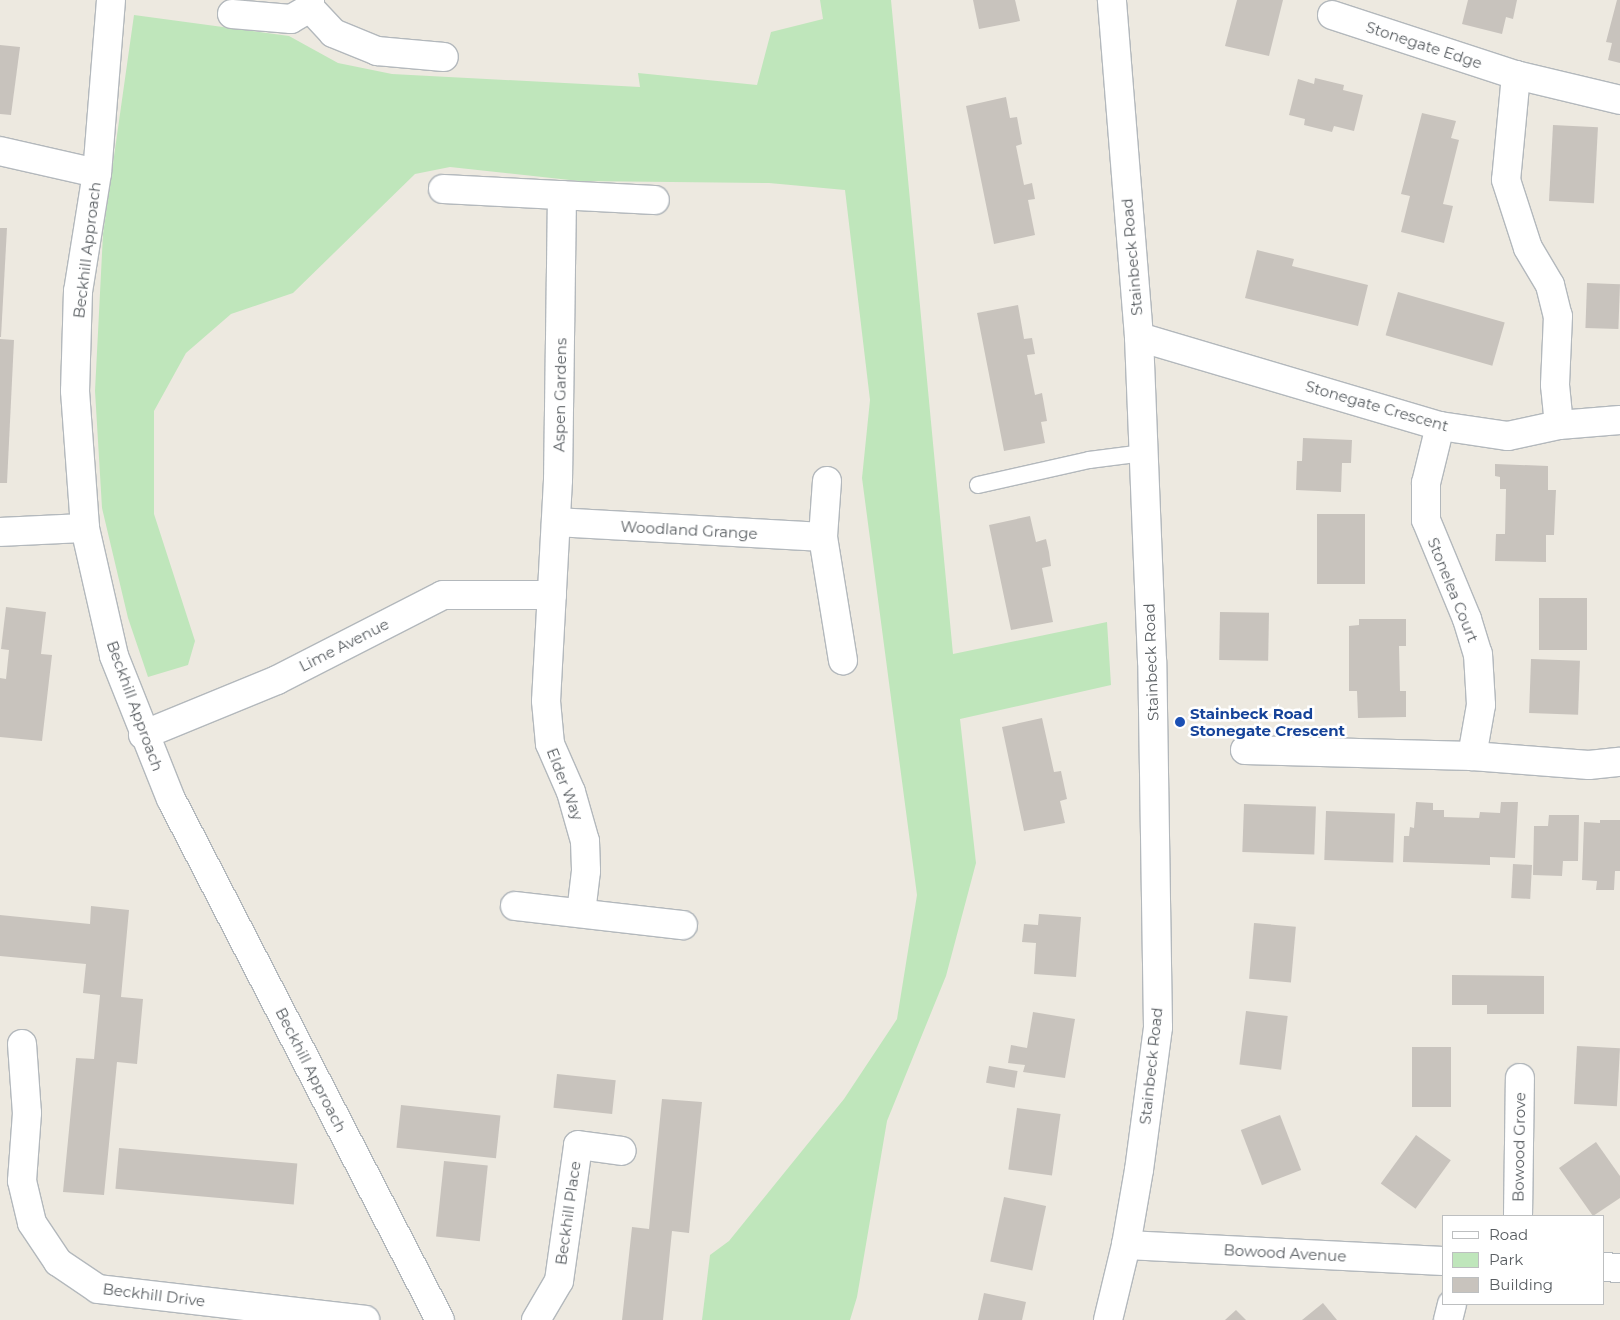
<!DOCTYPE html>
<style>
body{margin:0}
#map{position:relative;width:1620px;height:1320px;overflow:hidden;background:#ede9e0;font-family:Montserrat,sans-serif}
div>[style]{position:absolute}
.green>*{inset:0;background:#bfe6bb}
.building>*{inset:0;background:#c8c3bd;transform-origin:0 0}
.roads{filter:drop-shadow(1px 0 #b3b8bc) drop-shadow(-1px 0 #b3b8bc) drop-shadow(0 1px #b3b8bc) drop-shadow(0 -1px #b3b8bc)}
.lane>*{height:16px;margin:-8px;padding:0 8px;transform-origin:8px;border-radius:8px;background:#fff}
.street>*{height:28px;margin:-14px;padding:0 14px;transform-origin:14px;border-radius:14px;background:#fff}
.secondary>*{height:28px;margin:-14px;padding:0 14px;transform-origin:14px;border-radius:14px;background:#fff}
.dots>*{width:14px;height:14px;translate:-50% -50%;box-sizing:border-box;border:2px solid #fff;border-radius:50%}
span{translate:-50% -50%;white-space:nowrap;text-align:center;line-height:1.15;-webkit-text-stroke:5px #fff;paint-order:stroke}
.street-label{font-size:15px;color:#595e62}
.transit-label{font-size:15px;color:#164399;font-weight:700}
.left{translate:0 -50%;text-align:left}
.legend{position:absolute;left:1442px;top:1215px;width:162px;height:90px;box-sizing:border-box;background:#fff;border:1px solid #bdbfc0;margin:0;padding:6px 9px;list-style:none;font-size:15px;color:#595e62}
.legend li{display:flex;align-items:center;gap:10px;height:25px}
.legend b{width:25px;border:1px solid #bdbfc0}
</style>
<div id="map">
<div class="green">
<div style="clip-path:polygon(820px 0,891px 0,953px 654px,1107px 622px,1111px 685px,960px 719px,976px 863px,946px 976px,887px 1121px,857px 1297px,850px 1320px,702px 1320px,710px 1255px,729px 1241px,844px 1099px,897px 1019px,917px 895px,862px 478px,870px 400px,845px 190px,769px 183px,579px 181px,450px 167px,415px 174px,293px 293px,231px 314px,186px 353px,154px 411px,154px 514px,195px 641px,188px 665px,148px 677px,128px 618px,102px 508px,95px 391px,103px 234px,134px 15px,289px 36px,338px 63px,392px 74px,640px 87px,638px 73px,757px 85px,771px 32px,823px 19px)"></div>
</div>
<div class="building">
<div style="clip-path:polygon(973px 0,1015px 0,1020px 21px,979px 29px)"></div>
<div style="clip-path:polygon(1237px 0,1283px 0,1269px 56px,1225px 46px)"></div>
<div style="clip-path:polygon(1468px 0,1517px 0,1513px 19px,1506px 17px,1502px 34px,1462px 24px)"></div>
<div style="clip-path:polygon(1617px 0,1620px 0,1620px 63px,1608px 60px,1612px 43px,1606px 42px)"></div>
<div style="clip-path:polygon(0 45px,20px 47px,11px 115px,0 114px)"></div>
<div style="clip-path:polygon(1315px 78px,1344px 85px,1343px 90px,1363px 95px,1354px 131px,1334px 126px,1332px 132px,1304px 125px,1305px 119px,1289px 115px,1298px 79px,1314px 84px)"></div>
<div style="clip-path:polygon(1006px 97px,1010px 118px,1017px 117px,1022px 144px,1016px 146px,1024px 185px,1032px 183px,1035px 199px,1028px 200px,1035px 235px,994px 244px,966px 106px)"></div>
<div style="clip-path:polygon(1422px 113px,1456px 121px,1451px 138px,1459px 140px,1443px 204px,1453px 206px,1444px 243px,1401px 232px,1410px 196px,1401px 194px)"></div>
<div style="left:1553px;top:125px;width:45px;height:76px;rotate:3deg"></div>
<div style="clip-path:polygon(0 228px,7px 228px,1px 337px,0 337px)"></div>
<div style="clip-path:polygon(1257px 250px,1294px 259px,1292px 266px,1368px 285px,1358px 326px,1245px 298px)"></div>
<div style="left:1587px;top:283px;width:33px;height:45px;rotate:2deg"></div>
<div style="left:1398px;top:292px;width:111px;height:45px;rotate:16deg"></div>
<div style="clip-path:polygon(1018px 305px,1024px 339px,1032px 338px,1035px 354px,1027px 355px,1035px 395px,1042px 393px,1047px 421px,1041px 422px,1045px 443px,1004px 451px,977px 313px)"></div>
<div style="clip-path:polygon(0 339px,14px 340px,7px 483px,0 483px)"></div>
<div style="clip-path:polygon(1303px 438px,1352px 440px,1351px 463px,1342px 463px,1341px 492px,1296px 490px,1297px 461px,1302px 461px)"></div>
<div style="clip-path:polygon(1495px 464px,1548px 466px,1548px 490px,1556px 490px,1555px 512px,1554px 535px,1546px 535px,1546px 562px,1495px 561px,1496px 534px,1505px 534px,1506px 489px,1500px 489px,1500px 477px,1495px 476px)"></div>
<div style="left:1317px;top:514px;width:48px;height:70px"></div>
<div style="clip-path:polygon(1030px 516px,1036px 542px,1046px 539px,1049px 552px,1051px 566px,1042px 568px,1053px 622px,1011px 630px,989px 525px)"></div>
<div style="left:1587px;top:598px;width:52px;height:48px;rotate:90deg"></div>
<div style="clip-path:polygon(6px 607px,46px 612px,41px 654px,52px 655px,42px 741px,0 737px,0 678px,6px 679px,9px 650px,1px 649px)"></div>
<div style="left:1220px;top:612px;width:49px;height:48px;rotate:1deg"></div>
<div style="clip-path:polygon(1359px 619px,1406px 619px,1406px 646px,1399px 646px,1400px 691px,1406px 691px,1406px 717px,1358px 718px,1357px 691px,1349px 691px,1349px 626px,1359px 625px)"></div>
<div style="left:1531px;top:659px;width:49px;height:54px;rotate:2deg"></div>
<div style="clip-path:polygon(1042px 718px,1054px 772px,1061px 771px,1067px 799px,1060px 801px,1065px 823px,1024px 831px,1002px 727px)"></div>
<div style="clip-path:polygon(1416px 802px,1433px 803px,1433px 810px,1444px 810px,1444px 817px,1479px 818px,1480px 812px,1500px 813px,1501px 802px,1518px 802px,1515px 858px,1490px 857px,1490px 865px,1403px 862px,1404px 836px,1409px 836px,1410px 827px,1414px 828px)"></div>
<div style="left:1244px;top:804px;width:72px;height:48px;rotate:2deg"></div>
<div style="left:1326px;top:811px;width:69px;height:49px;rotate:2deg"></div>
<div style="clip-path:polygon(1549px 815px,1579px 815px,1578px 861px,1563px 861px,1562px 876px,1533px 875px,1534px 826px,1548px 826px)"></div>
<div style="clip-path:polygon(1600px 820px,1620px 820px,1620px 871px,1615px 871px,1614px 890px,1596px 890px,1597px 881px,1582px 880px,1584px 822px,1600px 823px)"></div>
<div style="left:1513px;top:864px;width:19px;height:34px;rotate:3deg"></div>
<div style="clip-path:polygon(91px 906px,129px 910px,121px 997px,143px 999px,137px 1064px,117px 1062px,104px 1195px,63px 1192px,76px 1058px,94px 1059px,100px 995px,83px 993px,86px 964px,0 956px,0 915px,90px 924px)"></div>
<div style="clip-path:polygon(1039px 914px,1081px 917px,1076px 977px,1034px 974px,1036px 943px,1022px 942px,1024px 924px,1038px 925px)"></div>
<div style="left:1254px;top:923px;width:42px;height:56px;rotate:5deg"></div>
<div style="clip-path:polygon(1452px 975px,1544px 976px,1544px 1014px,1487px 1014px,1487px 1005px,1452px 1005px)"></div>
<div style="left:1246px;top:1011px;width:42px;height:54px;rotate:7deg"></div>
<div style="clip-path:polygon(1033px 1012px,1075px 1019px,1065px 1078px,1023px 1072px,1025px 1065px,1008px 1063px,1011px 1045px,1027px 1048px)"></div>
<div style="left:1577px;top:1046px;width:43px;height:58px;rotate:3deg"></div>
<div style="left:1412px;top:1047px;width:39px;height:60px"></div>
<div style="left:989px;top:1066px;width:29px;height:17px;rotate:10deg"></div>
<div style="left:557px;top:1074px;width:59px;height:34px;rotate:6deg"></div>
<div style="clip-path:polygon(662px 1099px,702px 1102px,689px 1233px,672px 1231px,663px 1320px,622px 1320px,632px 1227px,649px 1229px)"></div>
<div style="left:401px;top:1105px;width:100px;height:43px;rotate:6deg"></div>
<div style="left:1017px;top:1108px;width:44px;height:62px;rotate:8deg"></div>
<div style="left:1280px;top:1115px;width:59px;height:42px;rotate:69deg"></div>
<div style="left:1416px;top:1135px;width:43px;height:60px;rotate:36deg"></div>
<div style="clip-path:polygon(1596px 1142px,1620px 1176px,1620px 1198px,1593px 1216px,1559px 1168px)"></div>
<div style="left:119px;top:1148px;width:179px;height:41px;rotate:5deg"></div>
<div style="left:444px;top:1161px;width:44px;height:76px;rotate:6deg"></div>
<div style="left:1004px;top:1197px;width:43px;height:66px;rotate:12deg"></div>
<div style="clip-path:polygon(984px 1293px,1026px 1302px,1022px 1320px,978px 1320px)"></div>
<div style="clip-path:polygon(1323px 1303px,1337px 1320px,1302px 1320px)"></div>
<div style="clip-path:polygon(1236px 1310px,1246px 1320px,1225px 1320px)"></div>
</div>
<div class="roads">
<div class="lane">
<div style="left:978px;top:485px;width:114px;rotate:-12.7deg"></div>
<div style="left:1089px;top:460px;width:55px;rotate:-7.3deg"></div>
</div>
<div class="street">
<div style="left:111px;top:0;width:174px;rotate:94.6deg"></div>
<div style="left:97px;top:173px;width:120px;rotate:99.1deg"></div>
<div style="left:78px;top:291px;width:100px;rotate:91.7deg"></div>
<div style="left:75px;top:391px;width:137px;rotate:85.8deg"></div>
<div style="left:85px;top:528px;width:131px;rotate:77.2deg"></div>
<div style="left:114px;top:656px;width:154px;rotate:68.3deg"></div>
<div style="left:171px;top:799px;width:586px;rotate:62.69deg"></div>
<div style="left:310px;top:0;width:8px;rotate:90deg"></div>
<div style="left:310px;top:8px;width:34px;rotate:47deg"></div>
<div style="left:333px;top:33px;width:48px;rotate:22.2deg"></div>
<div style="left:377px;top:51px;width:67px;rotate:5.1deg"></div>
<div style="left:232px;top:14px;width:59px;rotate:4.8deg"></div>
<div style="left:291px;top:19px;width:22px;rotate:-30deg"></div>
<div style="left:1332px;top:15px;width:194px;rotate:18.1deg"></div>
<div style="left:1516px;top:75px;width:107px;rotate:13.5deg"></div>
<div style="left:1516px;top:75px;width:105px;rotate:95.4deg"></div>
<div style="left:1506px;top:180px;width:71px;rotate:72.1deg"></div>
<div style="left:1528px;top:248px;width:43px;rotate:59.3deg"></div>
<div style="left:1550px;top:285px;width:32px;rotate:76deg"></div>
<div style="left:1558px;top:316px;width:69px;rotate:92.5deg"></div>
<div style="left:1555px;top:385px;width:40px;rotate:84.3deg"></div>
<div style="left:0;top:151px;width:99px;rotate:12.8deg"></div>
<div style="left:443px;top:189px;width:212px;rotate:3deg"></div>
<div style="left:562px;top:195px;width:285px;rotate:90.8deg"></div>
<div style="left:558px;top:480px;width:221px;rotate:93.1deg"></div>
<div style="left:546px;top:701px;width:43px;rotate:84.7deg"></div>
<div style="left:550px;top:744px;width:52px;rotate:66.4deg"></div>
<div style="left:571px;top:792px;width:51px;rotate:74.1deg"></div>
<div style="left:585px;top:841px;width:30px;rotate:88deg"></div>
<div style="left:586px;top:871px;width:42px;rotate:96.8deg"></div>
<div style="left:1139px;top:337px;width:314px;rotate:16.5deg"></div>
<div style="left:1440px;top:426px;width:69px;rotate:8.4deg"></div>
<div style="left:1508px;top:436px;width:52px;rotate:-12.2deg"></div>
<div style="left:1559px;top:425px;width:61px;rotate:-4.7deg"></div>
<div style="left:1440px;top:426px;width:59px;rotate:103.8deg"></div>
<div style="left:1426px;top:483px;width:37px;rotate:90deg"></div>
<div style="left:1426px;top:520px;width:107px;rotate:67.5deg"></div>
<div style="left:1467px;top:619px;width:37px;rotate:73deg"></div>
<div style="left:1478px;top:654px;width:51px;rotate:86.6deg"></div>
<div style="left:1481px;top:705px;width:52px;rotate:100deg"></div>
<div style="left:827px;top:481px;width:56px;rotate:94.1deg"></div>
<div style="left:823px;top:537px;width:125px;rotate:80.8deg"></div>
<div style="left:556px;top:522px;width:267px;rotate:3.2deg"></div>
<div style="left:0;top:532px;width:85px;rotate:-2.7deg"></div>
<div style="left:143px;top:735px;width:145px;rotate:-22.3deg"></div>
<div style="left:277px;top:680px;width:186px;rotate:-27.1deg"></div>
<div style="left:443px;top:595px;width:109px"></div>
<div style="left:1245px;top:750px;width:227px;rotate:1.5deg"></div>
<div style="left:1472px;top:756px;width:117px;rotate:4.4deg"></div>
<div style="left:1589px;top:765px;width:31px;rotate:-6deg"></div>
<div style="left:515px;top:906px;width:169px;rotate:6.5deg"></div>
<div style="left:22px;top:1044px;width:69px;rotate:85.9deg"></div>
<div style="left:27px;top:1113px;width:68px;rotate:94.2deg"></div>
<div style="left:22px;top:1181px;width:43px;rotate:76.6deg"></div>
<div style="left:32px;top:1223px;width:47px;rotate:56.3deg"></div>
<div style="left:58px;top:1262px;width:48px;rotate:34deg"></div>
<div style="left:98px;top:1289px;width:269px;rotate:6.6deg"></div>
<div style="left:1518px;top:1216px;width:138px;rotate:-89.2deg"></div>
<div style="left:1126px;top:1245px;width:318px;rotate:2.9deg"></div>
<div style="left:1604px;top:1267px;width:16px;rotate:4deg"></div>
<div style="left:536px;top:1320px;width:45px;rotate:-59.5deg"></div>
<div style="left:559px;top:1281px;width:137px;rotate:-82deg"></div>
<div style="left:578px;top:1145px;width:44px;rotate:7.8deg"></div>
<div style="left:1448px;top:1320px;width:16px;rotate:-76deg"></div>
</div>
<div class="secondary">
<div style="left:1108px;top:1320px;width:77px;rotate:-76.5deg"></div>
<div style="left:1126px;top:1245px;width:76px;rotate:-80.2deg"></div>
<div style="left:1139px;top:1170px;width:144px;rotate:-82.4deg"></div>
<div style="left:1158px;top:1027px;width:366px;rotate:-90.9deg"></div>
<div style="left:1152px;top:661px;width:324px;rotate:-92.3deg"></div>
<div style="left:1139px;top:337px;width:338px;rotate:-94.6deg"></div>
</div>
</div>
<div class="dots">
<div style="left:1180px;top:722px;background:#1a4fb4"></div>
</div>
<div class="street-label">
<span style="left:1424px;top:45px;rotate:18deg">Stonegate Edge</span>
<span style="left:87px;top:250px;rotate:-83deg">Beckhill Approach</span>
<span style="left:1132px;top:257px;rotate:-95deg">Stainbeck Road</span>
<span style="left:560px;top:395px;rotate:-89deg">Aspen Gardens</span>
<span style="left:1377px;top:406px;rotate:16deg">Stonegate Crescent</span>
<span style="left:689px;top:530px;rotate:3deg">Woodland Grange</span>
<span style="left:1453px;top:590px;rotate:68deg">Stonelea Court</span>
<span style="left:344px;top:645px;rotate:-27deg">Lime Avenue</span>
<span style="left:1151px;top:662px;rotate:-92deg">Stainbeck Road</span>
<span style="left:135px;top:706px;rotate:70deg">Beckhill Approach</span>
<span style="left:565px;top:784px;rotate:69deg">Elder Way</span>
<span style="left:1151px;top:1066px;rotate:-84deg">Stainbeck Road</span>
<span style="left:311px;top:1070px;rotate:63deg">Beckhill Approach</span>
<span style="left:1519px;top:1147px;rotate:-89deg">Bowood Grove</span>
<span style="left:568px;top:1213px;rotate:-82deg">Beckhill Place</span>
<span style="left:1285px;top:1253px;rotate:3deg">Bowood Avenue</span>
<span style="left:154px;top:1295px;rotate:7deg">Beckhill Drive</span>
</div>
<div class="transit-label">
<span class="left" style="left:1190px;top:722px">Stainbeck Road<br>Stonegate Crescent</span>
</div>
<ul class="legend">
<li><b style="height:6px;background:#fff"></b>Road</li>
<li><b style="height:14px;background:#bfe6bb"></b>Park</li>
<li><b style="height:14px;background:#c8c3bd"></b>Building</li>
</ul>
</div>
